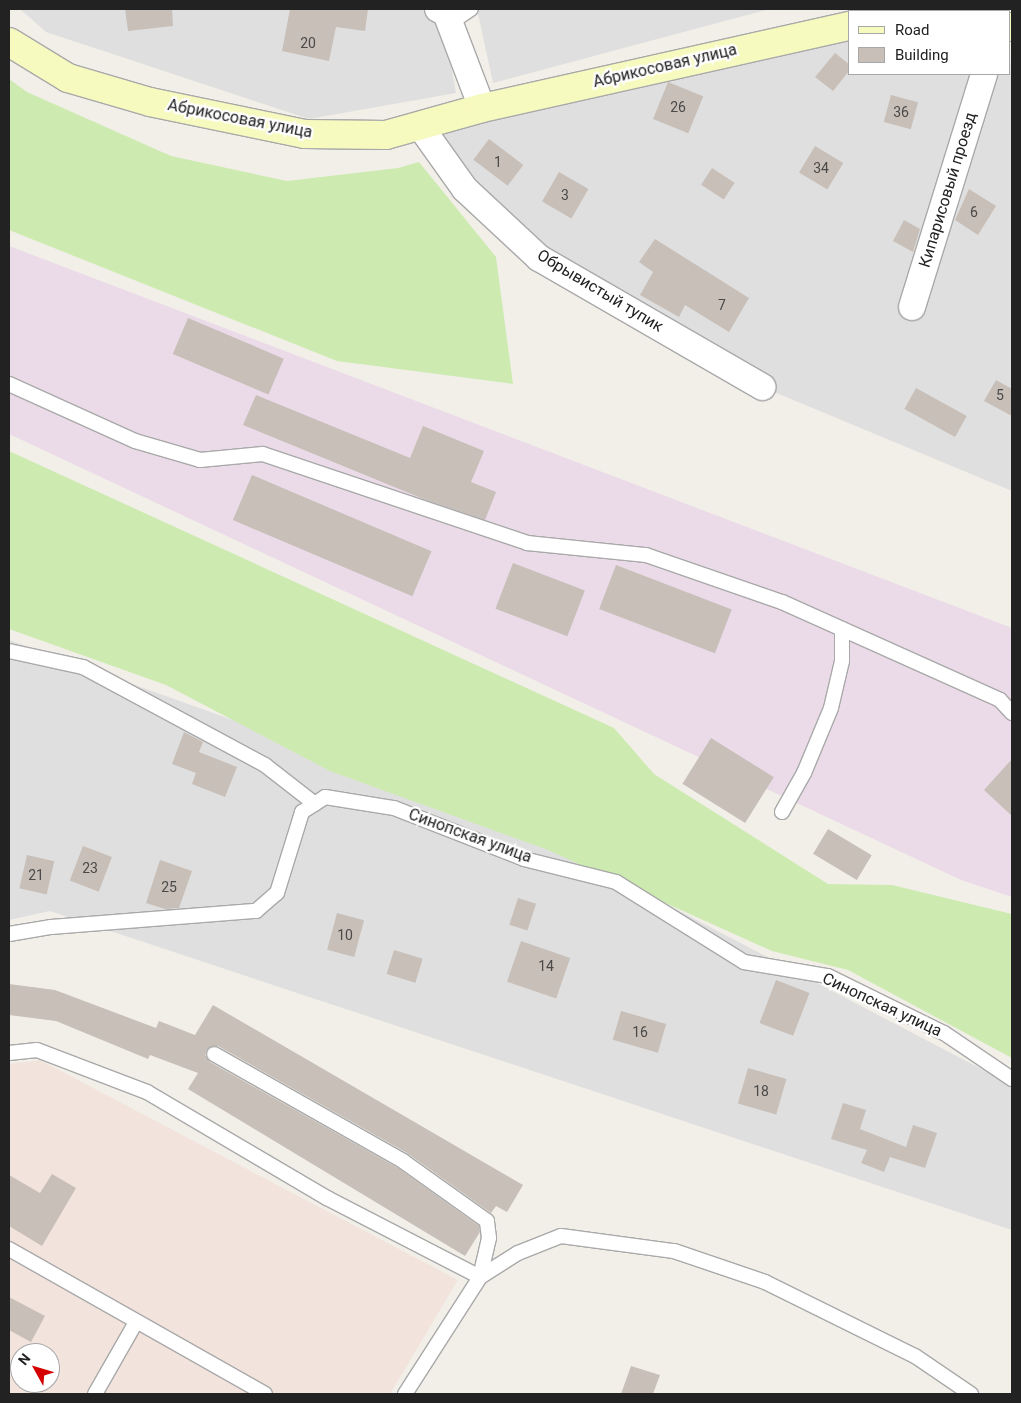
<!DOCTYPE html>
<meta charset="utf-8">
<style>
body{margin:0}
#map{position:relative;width:1021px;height:1403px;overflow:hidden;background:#f2efe9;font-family:Roboto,sans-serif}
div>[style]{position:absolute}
.residential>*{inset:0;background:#e0dfdf}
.industrial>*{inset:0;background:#ebdbe8}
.military>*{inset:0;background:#f3e3dd}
.grass>*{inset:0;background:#cdebb0}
.building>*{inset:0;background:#c7bfb8;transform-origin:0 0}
.roads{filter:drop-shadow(1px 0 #a9a9a9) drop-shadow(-1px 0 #a9a9a9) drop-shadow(0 1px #a9a9a9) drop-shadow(0 -1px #a9a9a9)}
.lane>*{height:14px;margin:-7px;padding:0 7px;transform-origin:7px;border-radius:7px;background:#fff}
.street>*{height:26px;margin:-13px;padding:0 13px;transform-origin:13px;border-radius:13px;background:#fff}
.secondary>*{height:28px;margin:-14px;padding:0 14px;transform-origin:14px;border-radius:14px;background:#f7fabf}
span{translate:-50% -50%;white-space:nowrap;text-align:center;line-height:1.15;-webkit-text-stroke:4.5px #fff;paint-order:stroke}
.number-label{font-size:14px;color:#4b4948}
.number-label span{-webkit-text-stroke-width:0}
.street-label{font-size:16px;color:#222}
.frame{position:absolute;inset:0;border:10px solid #222;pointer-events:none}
.legend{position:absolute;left:848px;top:10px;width:162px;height:65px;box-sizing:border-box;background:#fff;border:1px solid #a7a7a7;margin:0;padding:6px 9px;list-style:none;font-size:15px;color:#222}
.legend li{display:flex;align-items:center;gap:10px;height:25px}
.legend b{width:25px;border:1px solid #a7a7a7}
.north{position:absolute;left:10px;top:1343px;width:50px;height:50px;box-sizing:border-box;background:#fff;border:1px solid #a7a7a7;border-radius:50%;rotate:309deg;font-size:14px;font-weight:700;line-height:20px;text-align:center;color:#222}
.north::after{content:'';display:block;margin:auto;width:18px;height:22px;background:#d40000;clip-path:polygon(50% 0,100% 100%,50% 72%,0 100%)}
</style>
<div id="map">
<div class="residential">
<div style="clip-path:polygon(20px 9px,428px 9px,442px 17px,456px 93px,309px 119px,46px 32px)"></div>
<div style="clip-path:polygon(477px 9px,770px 9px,493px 83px)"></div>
<div style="clip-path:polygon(850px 39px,850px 74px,1010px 74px,1012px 43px,1012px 491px,762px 387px,539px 262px,417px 130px)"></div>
<div style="clip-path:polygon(9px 640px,490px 812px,1012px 1085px,1012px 1230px,50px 911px,9px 920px)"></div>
</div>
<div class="industrial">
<div style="clip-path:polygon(9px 246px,1012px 628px,1012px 897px,961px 880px,9px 434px)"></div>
</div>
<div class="military">
<div style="clip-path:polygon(evenodd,40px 1060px,458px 1280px,390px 1394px,9px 1394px,9px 1064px,40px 1060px,20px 1353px,50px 1353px,50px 1383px,20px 1383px,20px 1353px)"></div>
</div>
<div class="grass">
<div style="clip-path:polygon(9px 79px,27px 92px,171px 156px,287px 181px,398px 168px,419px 162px,496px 257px,513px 384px,337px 361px,9px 230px)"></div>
<div style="clip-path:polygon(9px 451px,614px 728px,654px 774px,828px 884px,892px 885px,1012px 914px,1012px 1058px,848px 970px,772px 951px,548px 850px,330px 771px,166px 685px,9px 629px)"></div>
</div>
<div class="building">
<div style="clip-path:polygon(125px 9px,172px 9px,173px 26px,128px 31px)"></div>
<div style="clip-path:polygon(290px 9px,368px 9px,365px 31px,336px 27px,329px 61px,282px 51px)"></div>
<div style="clip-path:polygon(835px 53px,850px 65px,850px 70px,833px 91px,815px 77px)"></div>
<div style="left:668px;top:82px;width:38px;height:40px;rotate:22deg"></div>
<div style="left:891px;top:95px;width:28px;height:28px;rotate:15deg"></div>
<div style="left:489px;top:139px;width:43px;height:26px;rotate:37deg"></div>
<div style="left:815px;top:146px;width:33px;height:31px;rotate:31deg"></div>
<div style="left:712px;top:168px;width:27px;height:20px;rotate:33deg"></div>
<div style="left:559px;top:172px;width:34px;height:34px;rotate:30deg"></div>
<div style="clip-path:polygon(969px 189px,996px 206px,978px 235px,955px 220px)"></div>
<div style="clip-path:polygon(904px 220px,920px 229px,913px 252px,893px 241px)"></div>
<div style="clip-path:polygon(655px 239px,749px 298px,729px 332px,685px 305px,679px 317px,640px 295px,653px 272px,639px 262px)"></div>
<div style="left:188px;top:318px;width:104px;height:39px;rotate:23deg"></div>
<div style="clip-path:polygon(996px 380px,1012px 389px,1012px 416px,984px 401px)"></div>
<div style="left:916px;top:388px;width:58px;height:24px;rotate:29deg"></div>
<div style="clip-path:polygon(256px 395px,410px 458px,423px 426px,484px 451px,471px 482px,496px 492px,485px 520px,426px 500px,243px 425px)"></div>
<div style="left:252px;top:475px;width:195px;height:49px;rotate:23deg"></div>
<div style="left:513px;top:563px;width:77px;height:49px;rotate:21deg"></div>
<div style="left:616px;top:565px;width:124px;height:47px;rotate:21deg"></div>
<div style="clip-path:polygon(184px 732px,203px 742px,199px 752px,237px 767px,225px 797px,192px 784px,196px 773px,172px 764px)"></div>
<div style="left:711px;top:738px;width:74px;height:54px;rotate:32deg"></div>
<div style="clip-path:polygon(1012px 759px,1012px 816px,984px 790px)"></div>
<div style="left:828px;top:829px;width:51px;height:29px;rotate:31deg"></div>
<div style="left:83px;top:846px;width:31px;height:37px;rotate:21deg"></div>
<div style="left:27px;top:855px;width:28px;height:34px;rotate:13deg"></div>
<div style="clip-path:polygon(160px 860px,192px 871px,179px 908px,165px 909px,146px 903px)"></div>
<div style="left:518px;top:898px;width:19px;height:28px;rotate:18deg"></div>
<div style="left:337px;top:913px;width:28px;height:38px;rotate:15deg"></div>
<div style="left:521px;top:941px;width:52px;height:43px;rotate:19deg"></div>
<div style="left:394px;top:950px;width:30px;height:25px;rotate:17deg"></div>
<div style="left:776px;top:980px;width:36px;height:46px;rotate:21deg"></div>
<div style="clip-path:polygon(9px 984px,55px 990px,156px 1028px,159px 1021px,195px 1035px,213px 1005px,523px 1185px,507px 1212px,496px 1206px,491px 1213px,407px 1153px,218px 1046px,207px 1049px,205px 1055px,210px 1062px,398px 1168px,479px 1226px,480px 1232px,465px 1256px,188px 1089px,198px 1073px,150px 1055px,148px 1059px,56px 1021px,9px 1015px)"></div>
<div style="left:621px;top:1011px;width:47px;height:30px;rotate:16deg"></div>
<div style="left:748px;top:1068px;width:40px;height:37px;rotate:16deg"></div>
<div style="clip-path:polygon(843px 1103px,866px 1110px,860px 1129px,906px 1147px,913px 1125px,937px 1133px,925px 1168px,890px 1157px,884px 1172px,861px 1163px,867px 1150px,831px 1139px)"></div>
<div style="clip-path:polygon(52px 1174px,76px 1188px,42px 1246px,9px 1226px,9px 1175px,40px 1193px)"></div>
<div style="clip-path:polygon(9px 1297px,45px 1316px,31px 1342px,9px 1330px)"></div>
<div style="clip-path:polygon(631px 1366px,660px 1375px,653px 1394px,621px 1394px)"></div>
</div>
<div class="roads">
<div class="lane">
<div style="left:450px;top:23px;width:25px;rotate:-34deg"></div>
<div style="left:9px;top:384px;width:138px;rotate:24.3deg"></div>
<div style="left:135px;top:441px;width:68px;rotate:16.3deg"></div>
<div style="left:200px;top:460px;width:63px;rotate:-5.4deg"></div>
<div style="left:263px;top:454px;width:279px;rotate:18.6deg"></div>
<div style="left:527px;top:543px;width:120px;rotate:5.8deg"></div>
<div style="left:646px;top:555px;width:144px;rotate:19.1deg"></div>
<div style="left:782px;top:602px;width:239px;rotate:24.2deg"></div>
<div style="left:1000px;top:700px;width:18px;rotate:47deg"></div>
<div style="left:9px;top:651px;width:76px;rotate:12.2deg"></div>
<div style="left:83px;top:667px;width:207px;rotate:28.3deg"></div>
<div style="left:265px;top:765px;width:63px;rotate:38deg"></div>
<div style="left:782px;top:812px;width:45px;rotate:-60.6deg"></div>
<div style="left:804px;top:773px;width:70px;rotate:-67.4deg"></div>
<div style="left:831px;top:708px;width:48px;rotate:-76.8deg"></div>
<div style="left:842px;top:661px;width:32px;rotate:-90deg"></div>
<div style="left:9px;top:934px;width:43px;rotate:-9.5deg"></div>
<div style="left:51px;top:927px;width:206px;rotate:-4.5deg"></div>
<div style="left:256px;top:911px;width:28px;rotate:-41deg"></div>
<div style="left:277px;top:893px;width:85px;rotate:-72.8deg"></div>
<div style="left:302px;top:812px;width:27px;rotate:-33deg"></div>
<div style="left:325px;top:797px;width:70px;rotate:9.1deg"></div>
<div style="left:394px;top:808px;width:140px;rotate:21.4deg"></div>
<div style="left:524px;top:859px;width:95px;rotate:14deg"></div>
<div style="left:616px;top:882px;width:151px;rotate:32deg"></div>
<div style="left:744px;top:962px;width:85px;rotate:9.5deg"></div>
<div style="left:828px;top:976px;width:129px;rotate:26.2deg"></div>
<div style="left:944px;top:1033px;width:82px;rotate:34.1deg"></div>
<div style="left:9px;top:1053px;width:28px;rotate:-6deg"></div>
<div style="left:37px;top:1050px;width:118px;rotate:20.9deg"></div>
<div style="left:147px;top:1092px;width:209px;rotate:30.5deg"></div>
<div style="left:327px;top:1198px;width:172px;rotate:27.3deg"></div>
<div style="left:480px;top:1277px;width:40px;rotate:-77deg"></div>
<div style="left:489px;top:1238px;width:17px;rotate:-97deg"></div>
<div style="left:487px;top:1221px;width:103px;rotate:-144.5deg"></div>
<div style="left:403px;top:1161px;width:217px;rotate:-150.5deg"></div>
<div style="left:9px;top:1249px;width:294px;rotate:29.5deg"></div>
<div style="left:95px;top:1394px;width:83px;rotate:-60.3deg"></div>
<div style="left:405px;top:1394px;width:139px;rotate:-57.3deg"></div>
<div style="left:480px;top:1277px;width:45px;rotate:-32.3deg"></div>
<div style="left:518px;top:1253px;width:46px;rotate:-21.6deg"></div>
<div style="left:561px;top:1236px;width:114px;rotate:7.6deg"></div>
<div style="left:674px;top:1251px;width:96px;rotate:18.8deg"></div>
<div style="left:765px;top:1282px;width:167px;rotate:26.3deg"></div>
<div style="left:915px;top:1356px;width:68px;rotate:34.2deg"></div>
</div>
<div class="street">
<div style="left:438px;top:9px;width:9px;rotate:27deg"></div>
<div style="left:446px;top:13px;width:102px;rotate:69.2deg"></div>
<div style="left:420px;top:126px;width:77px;rotate:54.5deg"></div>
<div style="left:465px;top:189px;width:101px;rotate:43deg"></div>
<div style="left:539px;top:258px;width:258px;rotate:30deg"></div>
<div style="left:912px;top:307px;width:244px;rotate:-72.8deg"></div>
</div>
<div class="secondary">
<div style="left:1010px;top:27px;width:2px"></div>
<div style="left:9px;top:42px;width:69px;rotate:31.4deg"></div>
<div style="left:68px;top:78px;width:85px;rotate:16.3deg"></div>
<div style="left:150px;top:102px;width:158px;rotate:11.7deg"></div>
<div style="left:305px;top:134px;width:81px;rotate:0.7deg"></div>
<div style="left:386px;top:135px;width:100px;rotate:-15.7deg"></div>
<div style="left:482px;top:108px;width:377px;rotate:-12.6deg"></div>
</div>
</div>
<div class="number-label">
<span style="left:308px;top:43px">20</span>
<span style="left:678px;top:107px">26</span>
<span style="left:901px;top:112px">36</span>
<span style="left:498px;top:162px">1</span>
<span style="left:821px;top:168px">34</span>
<span style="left:565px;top:195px">3</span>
<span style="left:974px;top:212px">6</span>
<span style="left:722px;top:305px">7</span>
<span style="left:1000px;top:395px">5</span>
<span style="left:90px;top:868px">23</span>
<span style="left:36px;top:875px">21</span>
<span style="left:169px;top:887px">25</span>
<span style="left:345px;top:935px">10</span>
<span style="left:546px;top:966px">14</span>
<span style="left:640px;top:1032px">16</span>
<span style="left:761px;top:1091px">18</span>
</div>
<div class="street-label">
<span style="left:665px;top:66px;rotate:-13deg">Абрикосовая улица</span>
<span style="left:240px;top:119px;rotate:11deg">Абрикосовая улица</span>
<span style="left:948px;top:190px;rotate:-73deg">Кипарисовый проезд</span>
<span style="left:600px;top:291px;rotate:31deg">Обрывистый тупик</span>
<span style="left:470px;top:836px;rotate:20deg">Синопская улица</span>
<span style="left:882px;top:1005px;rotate:25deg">Синопская улица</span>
</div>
<div class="frame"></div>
<ul class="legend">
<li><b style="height:6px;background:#f7fabf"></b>Road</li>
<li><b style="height:14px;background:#c7bfb8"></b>Building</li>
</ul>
<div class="north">N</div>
</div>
